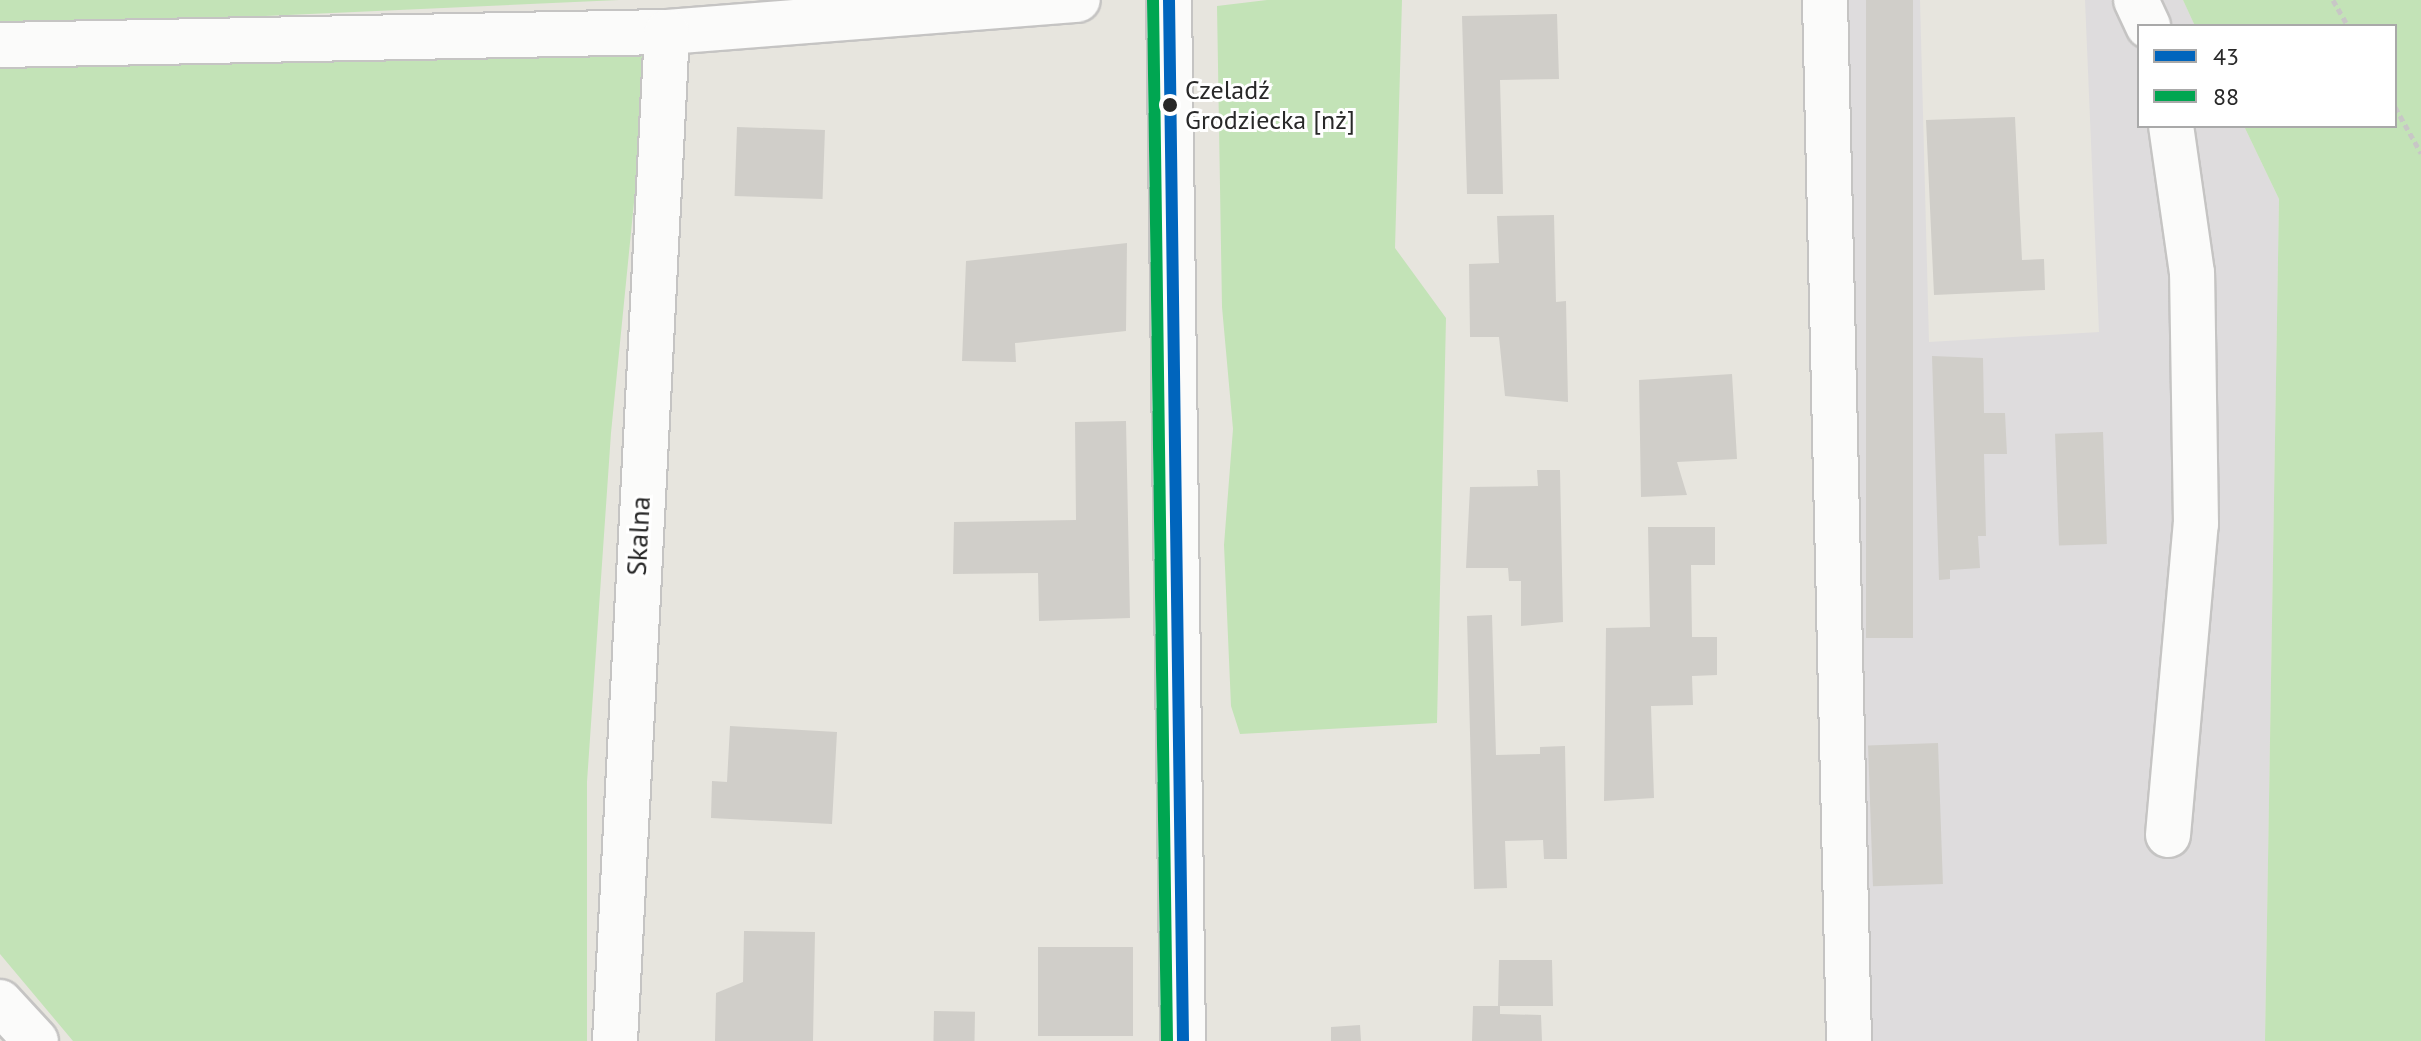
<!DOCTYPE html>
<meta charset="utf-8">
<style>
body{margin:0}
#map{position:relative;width:2421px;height:1041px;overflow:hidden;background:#e7e5de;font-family:"PT Sans",sans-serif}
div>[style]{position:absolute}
.industrial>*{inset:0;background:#dedcdd}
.green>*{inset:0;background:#c3e3b7}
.building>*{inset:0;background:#d0cec9;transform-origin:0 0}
.path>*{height:5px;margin-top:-2.5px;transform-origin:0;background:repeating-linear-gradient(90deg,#c8c7c6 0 6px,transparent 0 10px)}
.roads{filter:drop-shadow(2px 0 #c5c4c3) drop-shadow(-2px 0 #c5c4c3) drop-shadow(0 2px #c5c4c3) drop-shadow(0 -2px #c5c4c3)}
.minor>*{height:44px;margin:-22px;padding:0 22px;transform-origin:22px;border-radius:22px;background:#fbfbfa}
.bus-1>*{height:12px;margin:-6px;padding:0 6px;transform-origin:6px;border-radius:6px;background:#0065bd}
.bus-2>*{height:12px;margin:-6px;padding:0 6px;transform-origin:6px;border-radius:6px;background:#00a651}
.dots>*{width:22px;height:22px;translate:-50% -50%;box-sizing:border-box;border:4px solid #fff;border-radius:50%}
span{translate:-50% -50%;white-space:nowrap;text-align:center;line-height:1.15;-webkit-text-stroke:6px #fff;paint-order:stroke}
.bus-label{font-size:26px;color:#282828}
.left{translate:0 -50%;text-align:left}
.street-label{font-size:28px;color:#282828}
.legend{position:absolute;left:2137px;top:24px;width:260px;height:104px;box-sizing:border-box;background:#fff;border:2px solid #a9a9a9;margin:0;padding:10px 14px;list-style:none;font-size:24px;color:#282828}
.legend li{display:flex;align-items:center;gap:16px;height:40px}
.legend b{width:40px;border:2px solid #a9a9a9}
</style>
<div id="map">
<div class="industrial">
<div style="clip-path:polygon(1841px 0,1920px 0,1929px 342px,2099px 332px,2085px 0,2183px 0,2195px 26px,2139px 26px,2139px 126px,2244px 126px,2279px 199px,2265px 1041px,1869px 1041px)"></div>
</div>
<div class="green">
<div style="clip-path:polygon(0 0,619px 0,0 28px)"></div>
<div style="clip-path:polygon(1267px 0,1402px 0,1395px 248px,1446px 318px,1437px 723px,1240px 734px,1231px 706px,1224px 545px,1233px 429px,1222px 307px,1217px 6px)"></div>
<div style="clip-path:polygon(2183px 0,2421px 0,2421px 1041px,2265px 1041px,2279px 199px,2244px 126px,2395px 126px,2395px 26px,2195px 26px)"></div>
<div style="clip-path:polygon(649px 52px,611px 433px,587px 782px,587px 1041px,73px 1041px,0 954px,0 64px)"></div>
</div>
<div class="building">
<div style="left:1866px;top:0;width:47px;height:638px"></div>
<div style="clip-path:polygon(1557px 14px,1559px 79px,1500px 80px,1503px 194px,1467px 194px,1462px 16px)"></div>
<div style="clip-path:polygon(2015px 117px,2022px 260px,2044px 259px,2045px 290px,1934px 295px,1926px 120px)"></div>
<div style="left:737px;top:127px;width:88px;height:69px;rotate:2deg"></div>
<div style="clip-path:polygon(1554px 215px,1556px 302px,1566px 301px,1568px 402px,1505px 396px,1499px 337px,1470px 337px,1469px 264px,1499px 263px,1497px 216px)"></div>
<div style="clip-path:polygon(1127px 243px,1126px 331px,1015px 343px,1016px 362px,962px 361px,966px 261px)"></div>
<div style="clip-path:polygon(1932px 356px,1983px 358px,1984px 413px,2005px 413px,2007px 454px,1984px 454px,1986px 536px,1978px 536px,1980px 568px,1950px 570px,1950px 579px,1939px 580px)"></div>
<div style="clip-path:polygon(1732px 374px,1737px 459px,1677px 462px,1687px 495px,1641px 497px,1639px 380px)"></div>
<div style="clip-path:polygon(1126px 421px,1130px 618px,1039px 621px,1038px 573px,953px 574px,954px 522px,1076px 520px,1075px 422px)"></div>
<div style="left:2103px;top:432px;width:112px;height:48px;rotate:88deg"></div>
<div style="clip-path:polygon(1537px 470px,1560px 470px,1563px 622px,1521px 626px,1521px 581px,1509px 581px,1508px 568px,1466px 568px,1470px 487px,1538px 486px)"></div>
<div style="clip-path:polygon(1648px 527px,1715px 527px,1715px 565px,1691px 565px,1692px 637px,1717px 637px,1717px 675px,1692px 676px,1693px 705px,1651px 706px,1654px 798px,1604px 801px,1606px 628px,1650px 627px)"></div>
<div style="clip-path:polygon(1492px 615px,1496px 755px,1540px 754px,1540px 747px,1565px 746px,1567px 859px,1544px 859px,1543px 840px,1505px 841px,1507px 888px,1474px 889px,1467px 616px)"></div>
<div style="clip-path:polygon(730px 726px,837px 732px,832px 824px,711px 818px,712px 781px,727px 782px)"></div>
<div style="left:1938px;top:743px;width:141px;height:70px;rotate:88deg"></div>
<div style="clip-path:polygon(744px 931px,815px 932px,813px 1041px,715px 1041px,716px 993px,743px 982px)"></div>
<div style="left:1133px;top:947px;width:89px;height:95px;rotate:90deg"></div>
<div style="clip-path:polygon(1499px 960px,1552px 960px,1553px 1006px,1500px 1006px,1500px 1014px,1541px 1015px,1542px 1041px,1472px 1041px,1473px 1006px,1498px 1006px)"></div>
<div style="left:934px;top:1011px;width:41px;height:30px;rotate:1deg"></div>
<div style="clip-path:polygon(1360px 1025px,1361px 1041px,1331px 1041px,1331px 1027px)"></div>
</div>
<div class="path">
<div style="left:2333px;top:0;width:30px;rotate:60deg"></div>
<div style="left:2395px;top:107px;width:53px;rotate:60.5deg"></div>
</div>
<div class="roads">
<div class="minor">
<div style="left:1169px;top:0;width:1041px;rotate:89.23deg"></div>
<div style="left:1825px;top:0;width:1041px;rotate:88.68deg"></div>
<div style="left:2136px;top:0;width:29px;rotate:65deg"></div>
<div style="left:0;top:45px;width:667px;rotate:-1.12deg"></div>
<div style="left:667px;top:32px;width:412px;rotate:-4.5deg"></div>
<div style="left:2168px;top:835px;width:312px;rotate:-84.9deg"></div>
<div style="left:2196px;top:524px;width:251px;rotate:-90.9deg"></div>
<div style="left:2192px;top:273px;width:148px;rotate:-98.1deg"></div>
<div style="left:0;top:1002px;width:53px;rotate:47.3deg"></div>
<div style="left:615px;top:1041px;width:1010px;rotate:-87.05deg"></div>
</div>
</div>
<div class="bus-1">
<div style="left:1169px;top:0;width:1041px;rotate:89.23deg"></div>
</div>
<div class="bus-2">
<div style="left:1153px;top:0;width:1041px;rotate:89.23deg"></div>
</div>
<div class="dots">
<div style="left:1170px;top:105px;background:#282828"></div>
</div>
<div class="bus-label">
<span class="left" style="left:1185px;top:105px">Czeladź<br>Grodziecka [nż]</span>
</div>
<div class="street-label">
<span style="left:638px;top:536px;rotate:-87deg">Skalna</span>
</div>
<ul class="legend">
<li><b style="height:10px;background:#0065bd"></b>43</li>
<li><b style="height:10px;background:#00a651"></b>88</li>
</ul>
</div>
